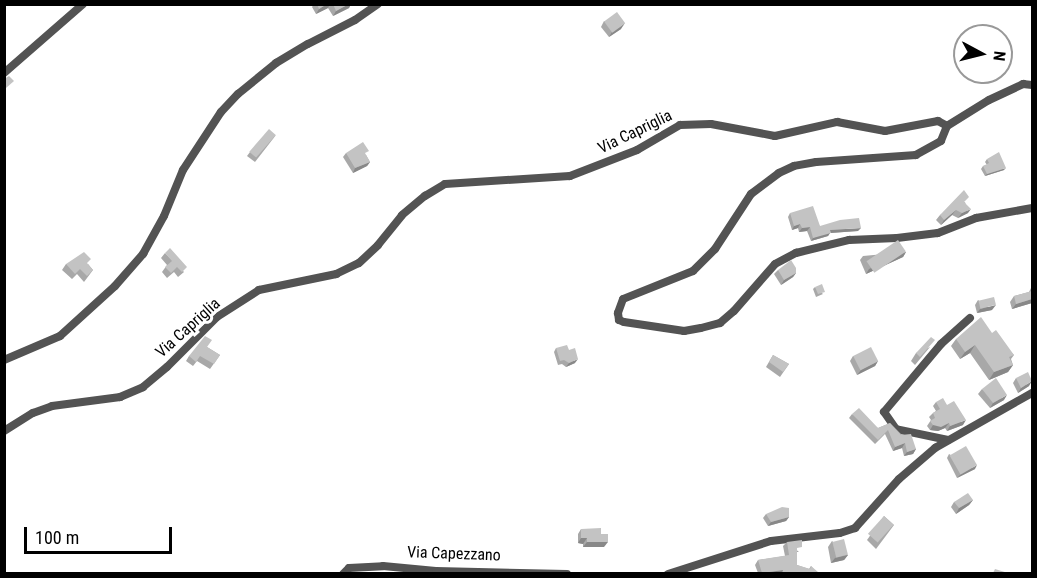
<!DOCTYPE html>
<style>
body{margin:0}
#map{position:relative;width:1037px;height:578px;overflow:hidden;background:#fff;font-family:"Roboto Condensed",sans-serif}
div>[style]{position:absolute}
.minor>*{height:8px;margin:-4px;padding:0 4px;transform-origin:4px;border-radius:4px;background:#535353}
.wall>*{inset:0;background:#a8a8a8}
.shaded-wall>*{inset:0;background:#888}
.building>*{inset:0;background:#c3c3c3;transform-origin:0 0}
span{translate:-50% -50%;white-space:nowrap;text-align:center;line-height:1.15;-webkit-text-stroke:6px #fff;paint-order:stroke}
.street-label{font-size:16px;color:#000}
.frame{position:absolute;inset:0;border:6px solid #000;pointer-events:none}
.north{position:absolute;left:953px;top:24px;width:60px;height:60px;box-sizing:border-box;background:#fff;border:2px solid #999;border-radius:50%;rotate:97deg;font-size:16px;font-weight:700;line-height:24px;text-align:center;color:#000}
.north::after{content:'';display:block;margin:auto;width:21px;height:27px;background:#000;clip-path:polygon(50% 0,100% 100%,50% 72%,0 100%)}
.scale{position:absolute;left:24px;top:527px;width:148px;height:27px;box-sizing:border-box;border:3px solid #000;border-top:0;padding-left:8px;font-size:18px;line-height:21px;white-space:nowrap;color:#000;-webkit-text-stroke:4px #fff;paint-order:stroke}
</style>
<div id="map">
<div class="minor">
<div style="left:4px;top:73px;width:105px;rotate:-41.1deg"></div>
<div style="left:947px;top:126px;width:49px;rotate:-31.8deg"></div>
<div style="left:989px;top:100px;width:38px;rotate:-25deg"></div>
<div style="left:1023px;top:84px;width:9px;rotate:6deg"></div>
<div style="left:4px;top:360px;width:61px;rotate:-23.2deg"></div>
<div style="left:60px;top:336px;width:74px;rotate:-42.3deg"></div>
<div style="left:115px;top:286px;width:43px;rotate:-48.8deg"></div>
<div style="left:143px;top:254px;width:43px;rotate:-61.1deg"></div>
<div style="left:164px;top:216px;width:50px;rotate:-67.6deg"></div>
<div style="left:183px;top:170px;width:69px;rotate:-56.8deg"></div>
<div style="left:221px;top:112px;width:25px;rotate:-47deg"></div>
<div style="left:238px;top:94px;width:49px;rotate:-39.2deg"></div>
<div style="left:276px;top:63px;width:37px;rotate:-31deg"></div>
<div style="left:308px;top:44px;width:53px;rotate:-27.1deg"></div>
<div style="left:355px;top:20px;width:28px;rotate:-35deg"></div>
<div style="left:4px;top:431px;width:34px;rotate:-32deg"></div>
<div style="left:33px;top:413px;width:20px;rotate:-20deg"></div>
<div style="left:52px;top:406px;width:69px;rotate:-7.5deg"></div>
<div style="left:120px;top:397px;width:25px;rotate:-23deg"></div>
<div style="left:143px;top:387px;width:31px;rotate:-40deg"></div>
<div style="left:167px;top:367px;width:71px;rotate:-45deg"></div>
<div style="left:217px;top:317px;width:50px;rotate:-32.7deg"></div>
<div style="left:259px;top:290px;width:79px;rotate:-11.7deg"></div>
<div style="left:336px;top:274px;width:25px;rotate:-26deg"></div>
<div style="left:359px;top:263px;width:26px;rotate:-43deg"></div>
<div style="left:378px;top:245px;width:38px;rotate:-51deg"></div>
<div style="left:402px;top:215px;width:30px;rotate:-40deg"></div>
<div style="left:425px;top:196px;width:23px;rotate:-31deg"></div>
<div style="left:445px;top:184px;width:125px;rotate:-3.7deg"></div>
<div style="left:570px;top:176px;width:72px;rotate:-21.2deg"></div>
<div style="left:637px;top:150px;width:50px;rotate:-30.2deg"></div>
<div style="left:680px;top:125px;width:31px;rotate:-2deg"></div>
<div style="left:711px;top:124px;width:65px;rotate:10.6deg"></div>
<div style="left:775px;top:136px;width:64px;rotate:-12.7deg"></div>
<div style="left:837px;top:122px;width:49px;rotate:10.6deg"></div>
<div style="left:885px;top:131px;width:54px;rotate:-10.7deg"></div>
<div style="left:938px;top:121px;width:10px;rotate:29deg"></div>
<div style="left:947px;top:126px;width:16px;rotate:112deg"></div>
<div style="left:941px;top:141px;width:29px;rotate:151deg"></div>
<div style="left:916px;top:155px;width:100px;rotate:176deg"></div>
<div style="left:816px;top:162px;width:22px;rotate:170deg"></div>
<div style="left:794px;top:166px;width:17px;rotate:155deg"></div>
<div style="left:779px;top:173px;width:35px;rotate:143deg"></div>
<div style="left:751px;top:194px;width:66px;rotate:123.2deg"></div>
<div style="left:715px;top:249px;width:31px;rotate:135deg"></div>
<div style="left:693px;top:271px;width:75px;rotate:158.2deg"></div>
<div style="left:623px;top:299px;width:15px;rotate:110deg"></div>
<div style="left:618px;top:313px;width:7px;rotate:82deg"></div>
<div style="left:619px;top:320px;width:5px;rotate:22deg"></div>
<div style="left:624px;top:322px;width:61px;rotate:8.5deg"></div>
<div style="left:684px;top:331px;width:17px;rotate:-10deg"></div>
<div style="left:701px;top:328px;width:20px;rotate:-15deg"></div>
<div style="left:720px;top:323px;width:18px;rotate:-41deg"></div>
<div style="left:734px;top:311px;width:62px;rotate:-48.9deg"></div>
<div style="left:775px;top:264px;width:24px;rotate:-28deg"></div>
<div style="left:796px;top:253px;width:55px;rotate:-13.8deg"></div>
<div style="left:849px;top:240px;width:48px;rotate:-2.4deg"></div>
<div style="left:897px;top:238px;width:41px;rotate:-7deg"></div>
<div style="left:938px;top:233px;width:41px;rotate:-21.5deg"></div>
<div style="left:976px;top:218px;width:57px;rotate:-10.1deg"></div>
<div style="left:948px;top:440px;width:53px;rotate:-168.1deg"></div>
<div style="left:896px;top:429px;width:21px;rotate:-125deg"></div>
<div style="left:884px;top:412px;width:89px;rotate:-50deg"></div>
<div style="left:941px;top:344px;width:39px;rotate:-42deg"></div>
<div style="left:343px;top:574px;width:8px;rotate:-45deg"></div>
<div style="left:349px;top:568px;width:34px;rotate:-3deg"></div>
<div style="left:383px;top:566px;width:53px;rotate:5.4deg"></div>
<div style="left:436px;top:571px;width:131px;rotate:1.3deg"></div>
<div style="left:668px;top:574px;width:108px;rotate:-17.8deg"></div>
<div style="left:771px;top:541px;width:69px;rotate:-6.6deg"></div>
<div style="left:840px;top:533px;width:16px;rotate:-18deg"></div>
<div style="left:855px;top:528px;width:66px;rotate:-48.1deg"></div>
<div style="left:899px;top:479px;width:48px;rotate:-40.7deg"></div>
<div style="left:935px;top:448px;width:112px;rotate:-29.6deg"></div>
</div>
<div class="wall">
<div style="clip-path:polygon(314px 4px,351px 4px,349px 8px,333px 16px,328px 8px,316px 14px,312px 7px)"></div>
<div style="clip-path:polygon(604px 21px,621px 29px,609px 37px,601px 27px)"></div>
<div style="clip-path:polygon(276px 135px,255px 162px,247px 156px,250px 152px)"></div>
<div style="clip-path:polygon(346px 153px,366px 155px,370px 162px,367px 166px,353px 173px,343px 157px)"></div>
<div style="clip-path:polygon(987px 159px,1004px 170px,985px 176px,981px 169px,983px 166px,987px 165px,985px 162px)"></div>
<div style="clip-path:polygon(965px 202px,968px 213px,958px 218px,952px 215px,941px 225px,936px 220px,940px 215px)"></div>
<div style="clip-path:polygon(790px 213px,820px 226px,858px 231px,830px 233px,828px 236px,811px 241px,807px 231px,799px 232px,798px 228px,792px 230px,788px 217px)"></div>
<div style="clip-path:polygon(906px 252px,903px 257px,866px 274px,860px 260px,863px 256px)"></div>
<div style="clip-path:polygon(165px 253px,184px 272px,178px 277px,174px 272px,167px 278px,162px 272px,167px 265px,161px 258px)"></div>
<div style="clip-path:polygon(66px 264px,88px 264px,93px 270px,84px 282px,77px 274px,72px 279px,62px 270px)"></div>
<div style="clip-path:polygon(778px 270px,796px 273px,793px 277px,781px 285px,774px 274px)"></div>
<div style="clip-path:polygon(815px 287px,823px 294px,816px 297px,813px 289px)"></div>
<div style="clip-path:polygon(1031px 288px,1032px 288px,1032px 303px,1012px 309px,1010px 302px,1014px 296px,1029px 292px)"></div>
<div style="clip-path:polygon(978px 300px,992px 310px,977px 313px,975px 305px)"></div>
<div style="clip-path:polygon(992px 333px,1014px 355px,1011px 359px,1013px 365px,1008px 372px,989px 380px,970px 353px,960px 359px,951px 346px,956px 339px)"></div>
<div style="clip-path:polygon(207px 347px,220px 355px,210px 369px,197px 361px,193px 366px,186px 361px,189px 356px)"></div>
<div style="clip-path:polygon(930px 347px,915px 365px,911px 361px,916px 353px)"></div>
<div style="clip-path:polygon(556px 348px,569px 350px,575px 363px,566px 367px,562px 364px,558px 365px,554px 352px)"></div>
<div style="clip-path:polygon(773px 355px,789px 364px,780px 377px,766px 367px)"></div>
<div style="clip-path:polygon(853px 356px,878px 361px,875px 366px,857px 375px,850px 361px)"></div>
<div style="clip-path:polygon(1016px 378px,1029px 386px,1018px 393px,1013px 383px)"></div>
<div style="clip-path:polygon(982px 389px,1004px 400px,990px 408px,978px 394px)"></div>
<div style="clip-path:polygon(936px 402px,947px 405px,963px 425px,947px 431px,945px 428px,938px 431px,930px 430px,927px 426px,931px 420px,929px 417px,933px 413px,936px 411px,933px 406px)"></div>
<div style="clip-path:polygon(852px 414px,878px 428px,890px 423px,916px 449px,913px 454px,904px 456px,902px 448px,893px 451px,885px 434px,875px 444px,849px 418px)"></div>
<div style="clip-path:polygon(949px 454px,975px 469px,957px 478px,947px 458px)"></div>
<div style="clip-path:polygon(973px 500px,969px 505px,956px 514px,951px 507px,954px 502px)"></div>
<div style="clip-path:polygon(766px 514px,789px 517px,786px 521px,768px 526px,763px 518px)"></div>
<div style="clip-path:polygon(884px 516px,894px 525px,876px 549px,867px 540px)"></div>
<div style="clip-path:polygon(581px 529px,601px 534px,604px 547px,583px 547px,583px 544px,578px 543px,578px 534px)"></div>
<div style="clip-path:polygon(832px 541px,848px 555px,844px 560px,831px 563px,828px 547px)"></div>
<div style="clip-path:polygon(787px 542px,799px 552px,797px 552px,797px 565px,809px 569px,811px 566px,817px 573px,758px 573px,755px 565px,758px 560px,785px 556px,783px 546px)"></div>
</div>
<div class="shaded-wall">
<div style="clip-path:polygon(327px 4px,330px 4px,328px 8px,316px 14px,319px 9px)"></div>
<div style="clip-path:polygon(349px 4px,351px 4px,349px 8px,333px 16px,336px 11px)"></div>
<div style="clip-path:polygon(625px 23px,621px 29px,609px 37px,612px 32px)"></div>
<div style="clip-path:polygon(370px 162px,367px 166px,353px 173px,355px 168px)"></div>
<div style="clip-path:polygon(1006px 168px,1004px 170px,985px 176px,987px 174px)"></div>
<div style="clip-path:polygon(971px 209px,968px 213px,958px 218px,962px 213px)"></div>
<div style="clip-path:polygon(956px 210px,952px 215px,941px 225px,944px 220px)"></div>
<div style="clip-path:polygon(800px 224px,798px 228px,792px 230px,794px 226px)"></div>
<div style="clip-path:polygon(810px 227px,807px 231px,799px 232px,802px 228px)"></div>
<div style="clip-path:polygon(861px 228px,858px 231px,830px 233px,828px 236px,811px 241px,813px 238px,830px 230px)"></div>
<div style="clip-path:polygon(906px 252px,903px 257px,866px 274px,869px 269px)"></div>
<div style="clip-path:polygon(796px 273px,793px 277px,781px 285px,784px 280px)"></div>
<div style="clip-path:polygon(1032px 299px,1032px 303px,1012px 309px,1016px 304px)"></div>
<div style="clip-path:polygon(996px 305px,992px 310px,977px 313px,980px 309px)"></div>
<div style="clip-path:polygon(975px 345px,970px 353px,960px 359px,965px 352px)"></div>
<div style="clip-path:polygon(578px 359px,575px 363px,566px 367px,569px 363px)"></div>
<div style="clip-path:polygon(878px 361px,875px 366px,857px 375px,861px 370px)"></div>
<div style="clip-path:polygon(1013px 365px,1008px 372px,989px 380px,994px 372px)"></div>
<div style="clip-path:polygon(1032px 381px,1029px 386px,1018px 393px,1021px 388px)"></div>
<div style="clip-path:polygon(1007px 395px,1004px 400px,990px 408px,993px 403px)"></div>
<div style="clip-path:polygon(966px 420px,963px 425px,947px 431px,950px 426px)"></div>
<div style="clip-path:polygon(949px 423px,945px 428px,938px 431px,930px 430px,933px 425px)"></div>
<div style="clip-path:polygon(905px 443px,902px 448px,893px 451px,895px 447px)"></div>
<div style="clip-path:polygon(916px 449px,913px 454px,904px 456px,907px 452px)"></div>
<div style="clip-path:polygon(977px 465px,975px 469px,957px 478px,960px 475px)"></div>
<div style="clip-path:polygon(973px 500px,969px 505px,956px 514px,959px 508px)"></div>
<div style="clip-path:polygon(789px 517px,786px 521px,768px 526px,771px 522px)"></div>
<div style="clip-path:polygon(581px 538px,587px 538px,583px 544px,578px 543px)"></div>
<div style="clip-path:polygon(587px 542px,608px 542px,604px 547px,583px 547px)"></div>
<div style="clip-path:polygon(848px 555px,844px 560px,831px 563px,835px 558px)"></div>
<div style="clip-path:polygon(783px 570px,781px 573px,763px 573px)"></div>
</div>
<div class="building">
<div style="clip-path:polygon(317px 4px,327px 4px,319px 9px)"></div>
<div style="clip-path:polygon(333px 4px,349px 4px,336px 11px)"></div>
<div style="left:617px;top:12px;width:14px;height:16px;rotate:54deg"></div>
<div style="clip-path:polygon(9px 76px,14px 81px,6px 88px,4px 86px,4px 79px)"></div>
<div style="left:269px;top:129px;width:9px;height:30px;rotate:41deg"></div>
<div style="clip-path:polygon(363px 142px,369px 151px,365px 153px,370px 162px,355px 168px,346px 153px)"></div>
<div style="clip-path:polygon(999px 152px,1006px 168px,987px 174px,983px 166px,989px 163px,987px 159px)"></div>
<div style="clip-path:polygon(964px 190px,969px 197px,964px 202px,971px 209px,962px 213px,956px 210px,944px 220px,940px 215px)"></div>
<div style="clip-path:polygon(813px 206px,820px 226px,840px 220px,859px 218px,861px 228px,830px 230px,831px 233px,813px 238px,810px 227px,802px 228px,800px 224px,794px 226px,790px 213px)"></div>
<div style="left:898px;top:240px;width:14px;height:38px;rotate:56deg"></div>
<div style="clip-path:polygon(170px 248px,187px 267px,182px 272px,177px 267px,171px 273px,165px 267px,172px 261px,165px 253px)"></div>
<div style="clip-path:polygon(84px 252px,91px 259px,87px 263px,93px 270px,87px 276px,80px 269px,75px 274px,66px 264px)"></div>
<div style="clip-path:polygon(791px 260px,796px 268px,796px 273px,784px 280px,778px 270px)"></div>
<div style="clip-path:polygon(822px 284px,825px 292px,818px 294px,815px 287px)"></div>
<div style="clip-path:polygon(1031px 288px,1032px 288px,1032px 299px,1016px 304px,1014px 296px,1032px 291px)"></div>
<div style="left:994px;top:297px;width:8px;height:16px;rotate:76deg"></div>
<div style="clip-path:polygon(981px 317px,992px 333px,996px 330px,1014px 355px,1009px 357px,1013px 365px,994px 372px,975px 345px,965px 352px,956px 339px)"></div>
<div style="clip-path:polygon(205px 336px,212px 340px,207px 347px,220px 355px,214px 364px,200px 356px,196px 362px,189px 356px)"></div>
<div style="clip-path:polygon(931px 337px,935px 340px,920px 357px,916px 353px)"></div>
<div style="clip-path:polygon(567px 345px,569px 350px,575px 348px,578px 359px,569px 363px,564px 360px,560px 361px,556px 348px)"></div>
<div style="left:871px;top:347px;width:16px;height:20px;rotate:63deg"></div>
<div style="clip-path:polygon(773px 355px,789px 364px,783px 372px,769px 362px)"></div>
<div style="clip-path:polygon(1028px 372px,1032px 381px,1021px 388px,1016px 378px)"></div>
<div style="clip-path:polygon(996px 378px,1007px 395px,993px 403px,982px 389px)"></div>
<div style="clip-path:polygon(943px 398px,947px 405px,954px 401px,966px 420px,950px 426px,949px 423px,941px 427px,933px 425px,930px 421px,935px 418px,933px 413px,940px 409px,936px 402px)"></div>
<div style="clip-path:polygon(859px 408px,878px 428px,890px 423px,901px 435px,911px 434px,916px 449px,907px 452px,905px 443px,895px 447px,888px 430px,878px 440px,852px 414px)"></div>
<div style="left:966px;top:446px;width:22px;height:19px;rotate:60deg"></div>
<div style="clip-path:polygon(968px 493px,973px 500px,959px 508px,954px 502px)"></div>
<div style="clip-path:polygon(782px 507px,789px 508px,789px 517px,771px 522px,766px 514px)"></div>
<div style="left:884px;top:516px;width:13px;height:24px;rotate:42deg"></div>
<div style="clip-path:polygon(601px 528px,601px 534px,608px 534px,608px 542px,587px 542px,587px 538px,581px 538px,581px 529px)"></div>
<div style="left:844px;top:539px;width:16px;height:12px;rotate:76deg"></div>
<div style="clip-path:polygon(802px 540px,802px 547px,797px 548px,797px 565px,810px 569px,811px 566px,818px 572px,817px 573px,783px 573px,783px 570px,762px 573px,758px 560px,789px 555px,787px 542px)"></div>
<div style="clip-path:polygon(995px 569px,1008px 573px,993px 573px)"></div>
</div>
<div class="street-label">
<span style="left:635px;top:132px;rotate:-26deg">Via Capriglia</span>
<span style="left:188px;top:328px;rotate:-42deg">Via Capriglia</span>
<span style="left:454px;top:554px;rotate:2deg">Via Capezzano</span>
</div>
<div class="frame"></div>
<div class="north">N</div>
<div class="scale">100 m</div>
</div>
